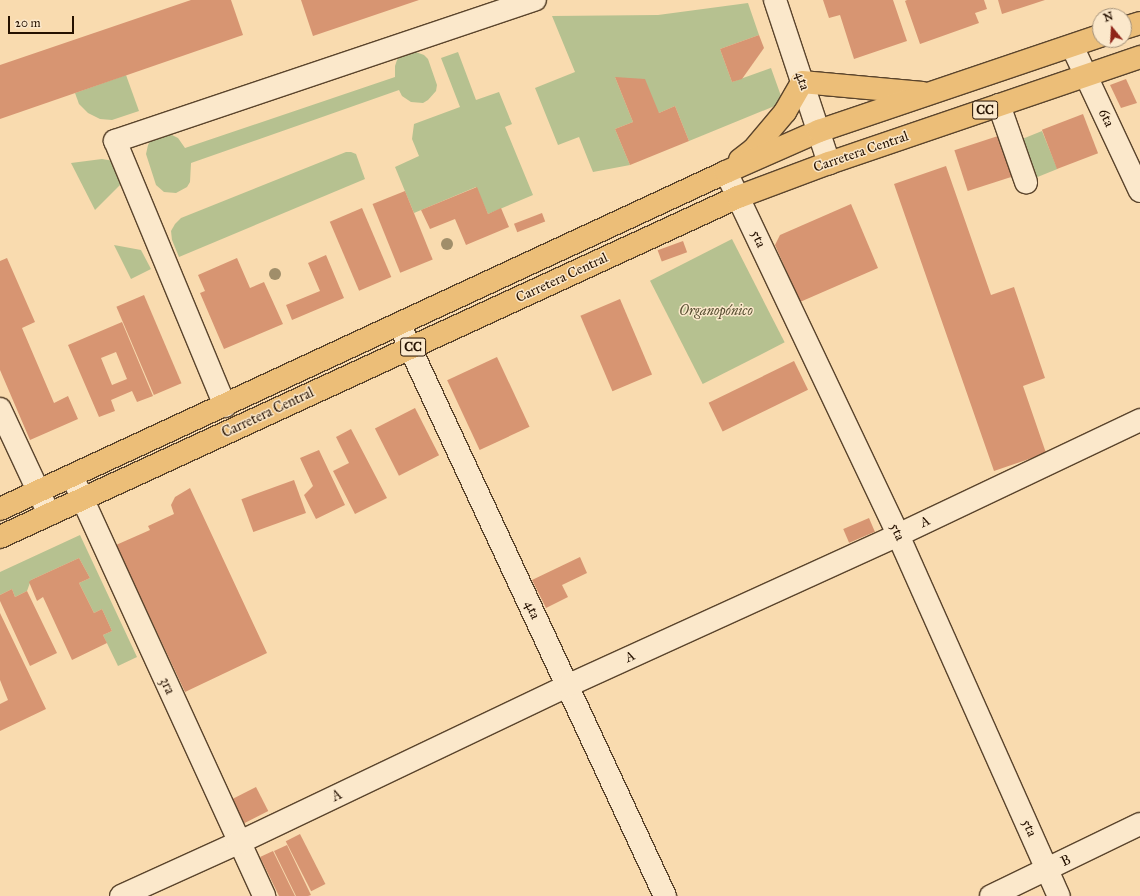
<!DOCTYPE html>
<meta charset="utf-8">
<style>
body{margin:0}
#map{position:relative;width:1140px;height:896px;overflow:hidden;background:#f9dbaf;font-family:"IM FELL Great Primer",serif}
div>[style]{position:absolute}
.green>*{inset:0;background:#b6c190;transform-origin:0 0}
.building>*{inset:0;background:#d79572;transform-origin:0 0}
.roads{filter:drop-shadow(1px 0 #5a442c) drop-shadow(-1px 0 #5a442c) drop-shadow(0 1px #5a442c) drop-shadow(0 -1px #5a442c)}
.minor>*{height:22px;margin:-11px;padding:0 11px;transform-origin:11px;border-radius:11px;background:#fbe8cb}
.major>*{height:22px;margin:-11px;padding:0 11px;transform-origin:11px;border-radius:11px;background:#ecbe78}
.trees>*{width:12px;height:12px;margin:-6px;border-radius:50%;background:#a08e6a}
span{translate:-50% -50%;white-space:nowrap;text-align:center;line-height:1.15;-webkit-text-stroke:3px #fbe8cb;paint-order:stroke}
.shield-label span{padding:1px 3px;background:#fbe8cb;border:1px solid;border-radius:3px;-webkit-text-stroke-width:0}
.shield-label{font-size:13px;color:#251100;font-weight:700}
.street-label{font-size:14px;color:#251100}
.park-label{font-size:14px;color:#584f32;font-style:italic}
.north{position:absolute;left:1092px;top:8px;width:40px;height:40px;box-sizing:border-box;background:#fbe8cb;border:1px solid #a5927a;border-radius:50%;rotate:342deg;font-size:11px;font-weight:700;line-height:16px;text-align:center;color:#251100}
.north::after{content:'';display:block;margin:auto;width:14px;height:18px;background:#8f2418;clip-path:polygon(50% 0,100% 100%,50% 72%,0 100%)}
.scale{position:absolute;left:8px;top:16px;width:66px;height:18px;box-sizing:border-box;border:2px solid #251100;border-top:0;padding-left:5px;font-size:12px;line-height:14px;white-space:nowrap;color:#251100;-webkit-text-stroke:3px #fbe8cb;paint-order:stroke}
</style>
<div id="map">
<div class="green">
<div style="clip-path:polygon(748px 3px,759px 35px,720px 49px,732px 82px,771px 68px,781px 96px,777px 105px,689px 141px,675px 106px,659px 113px,615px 77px,633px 122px,615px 129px,630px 165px,593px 172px,579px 137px,558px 145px,535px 88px,575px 72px,552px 16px,658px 15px)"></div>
<div style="clip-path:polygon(413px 51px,424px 55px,428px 59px,437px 85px,436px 91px,428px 100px,423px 103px,411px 102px,402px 96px,399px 90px,191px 163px,190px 182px,187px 187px,176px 193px,164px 192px,156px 185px,146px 154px,148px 145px,151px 140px,168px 133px,178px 138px,185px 148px,395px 77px,395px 66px,397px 60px,401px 56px)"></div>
<div style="clip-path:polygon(458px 52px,476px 100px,499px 92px,512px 124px,505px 127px,533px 195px,488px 214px,476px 187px,414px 213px,395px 167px,419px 156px,412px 139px,414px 124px,460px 107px,441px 58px)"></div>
<div style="clip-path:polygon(126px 75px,139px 111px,112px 120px,100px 119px,88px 113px,79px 104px,75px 93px)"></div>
<div style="left:1042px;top:131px;width:41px;height:24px;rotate:68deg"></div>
<div style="clip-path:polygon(346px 152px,351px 152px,356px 154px,365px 179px,179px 257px,172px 240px,171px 231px,175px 224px,181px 218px)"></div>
<div style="clip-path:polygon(102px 159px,114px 161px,121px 184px,95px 210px,71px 163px)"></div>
<div style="left:732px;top:239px;width:116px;height:92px;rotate:63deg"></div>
<div style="clip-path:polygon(114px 245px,141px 250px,151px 269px,131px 279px)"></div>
<div style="clip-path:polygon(80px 535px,137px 657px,118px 666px,103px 635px,112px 631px,102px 609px,94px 613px,79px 583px,90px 578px,79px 558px,31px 580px,27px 591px,15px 597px,12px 589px,0 595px,0 572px)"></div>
</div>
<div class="building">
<div style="clip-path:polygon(191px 0,231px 0,243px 35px,0 119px,0 65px)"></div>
<div style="clip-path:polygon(301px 0,419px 0,313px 36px)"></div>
<div style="clip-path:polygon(823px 0,893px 0,907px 41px,854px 59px,840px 15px,829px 18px)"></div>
<div style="clip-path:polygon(907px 0,984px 0,987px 9px,975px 13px,979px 23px,920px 44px,905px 1px)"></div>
<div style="clip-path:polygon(998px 0,1045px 0,1002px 14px)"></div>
<div style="clip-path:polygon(759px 35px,764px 48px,742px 79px,732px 82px,720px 49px)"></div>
<div style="clip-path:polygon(615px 77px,645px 79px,659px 113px,675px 106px,689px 141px,630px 165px,615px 129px,633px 122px)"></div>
<div style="clip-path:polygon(1126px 79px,1137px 103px,1121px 108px,1110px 85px)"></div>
<div style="left:1083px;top:114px;width:42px;height:44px;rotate:69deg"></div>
<div style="left:1001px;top:135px;width:43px;height:49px;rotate:72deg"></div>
<div style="clip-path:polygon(946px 166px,991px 295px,1014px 287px,1045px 378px,1023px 386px,1046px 453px,994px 471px,894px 184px)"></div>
<div style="clip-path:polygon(477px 187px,488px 214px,501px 208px,509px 227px,466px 245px,455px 219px,430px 229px,421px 210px)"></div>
<div style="left:405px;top:191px;width:74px;height:35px;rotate:68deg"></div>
<div style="clip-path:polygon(851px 204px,878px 268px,800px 302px,775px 245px,780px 235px)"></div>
<div style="left:362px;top:208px;width:75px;height:35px;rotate:67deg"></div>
<div style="left:542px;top:213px;width:9px;height:30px;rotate:69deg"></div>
<div style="left:683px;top:241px;width:12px;height:27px;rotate:70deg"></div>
<div style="clip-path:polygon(326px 255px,344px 298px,292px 320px,286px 305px,320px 291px,308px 263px)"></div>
<div style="clip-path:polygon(7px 258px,35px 322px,22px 328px,54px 403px,68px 396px,78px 419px,30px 440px,0 370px,0 261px)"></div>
<div style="clip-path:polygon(237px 258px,250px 288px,264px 282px,283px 324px,224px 349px,200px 293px,205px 291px,198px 275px)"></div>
<div style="left:144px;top:295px;width:96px;height:30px;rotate:67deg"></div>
<div style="left:620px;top:299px;width:82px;height:43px;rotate:67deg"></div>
<div style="clip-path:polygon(evenodd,122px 322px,153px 396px,137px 402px,132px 391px,111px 400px,115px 411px,99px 417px,68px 345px,122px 322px,116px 352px,127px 379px,112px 385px,101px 358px,116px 352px)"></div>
<div style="left:497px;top:357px;width:77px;height:55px;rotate:65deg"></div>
<div style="left:794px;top:361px;width:32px;height:95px;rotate:64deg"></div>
<div style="left:415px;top:408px;width:53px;height:45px;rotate:63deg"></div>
<div style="clip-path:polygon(351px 429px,387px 498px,355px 514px,333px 471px,349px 463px,336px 437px)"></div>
<div style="clip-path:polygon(319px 450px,345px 505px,316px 519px,304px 495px,313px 486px,300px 458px)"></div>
<div style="left:294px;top:480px;width:35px;height:56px;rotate:70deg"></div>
<div style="clip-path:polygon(190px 488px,267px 653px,185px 692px,116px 545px,150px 530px,148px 526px,174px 514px,171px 505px,175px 497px)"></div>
<div style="left:869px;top:518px;width:15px;height:28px;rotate:67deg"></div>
<div style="clip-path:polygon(580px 557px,587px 573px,562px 585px,568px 597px,546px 608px,532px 580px)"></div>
<div style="clip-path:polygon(79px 558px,90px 578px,79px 583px,94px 613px,102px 609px,112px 631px,103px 635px,107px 643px,72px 660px,43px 597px,37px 601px,29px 582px,31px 580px)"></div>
<div style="clip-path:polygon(12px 589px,15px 597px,27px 591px,57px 653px,30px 666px,0 601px,0 595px)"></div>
<div style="clip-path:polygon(0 613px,46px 709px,0 731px,0 704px,8px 700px,0 680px)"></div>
<div style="left:256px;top:787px;width:27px;height:27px;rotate:63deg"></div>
<div style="left:300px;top:834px;width:56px;height:16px;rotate:63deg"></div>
<div style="clip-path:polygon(287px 845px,311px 895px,308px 896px,296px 896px,274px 851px)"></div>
<div style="clip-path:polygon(273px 851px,295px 896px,279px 896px,260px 857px)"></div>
</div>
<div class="roads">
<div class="minor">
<div style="left:775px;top:0;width:172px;rotate:71.7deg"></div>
<div style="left:1072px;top:46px;width:160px;rotate:64.9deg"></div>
<div style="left:999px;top:105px;width:82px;rotate:70.7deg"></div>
<div style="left:726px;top:172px;width:402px;rotate:64.6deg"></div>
<div style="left:898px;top:535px;width:395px;rotate:66deg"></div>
<div style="left:399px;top:324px;width:631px;rotate:65.06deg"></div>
<div style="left:225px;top:406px;width:287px;rotate:-112.5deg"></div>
<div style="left:115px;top:141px;width:443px;rotate:-18.6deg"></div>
<div style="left:0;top:409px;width:116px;rotate:65deg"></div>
<div style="left:72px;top:476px;width:462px;rotate:65.4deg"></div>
<div style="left:121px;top:896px;width:128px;rotate:-24.4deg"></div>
<div style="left:238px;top:843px;width:365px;rotate:-25.5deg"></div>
<div style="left:567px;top:686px;width:364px;rotate:-24.5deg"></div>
<div style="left:898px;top:535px;width:268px;rotate:-25.4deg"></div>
<div style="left:991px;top:896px;width:165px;rotate:-25.8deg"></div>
</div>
<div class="major">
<div style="left:1124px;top:28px;width:17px;rotate:-17deg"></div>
<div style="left:740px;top:160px;width:16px;rotate:-38deg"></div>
<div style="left:753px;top:150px;width:50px;rotate:-49.9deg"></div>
<div style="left:785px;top:112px;width:34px;rotate:-60deg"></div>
<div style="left:802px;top:82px;width:121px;rotate:5.2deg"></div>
<div style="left:0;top:509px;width:800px;rotate:-24.9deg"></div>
<div style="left:726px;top:172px;width:102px;rotate:-23.8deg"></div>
<div style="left:819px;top:131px;width:297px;rotate:-18.7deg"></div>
<div style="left:0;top:537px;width:813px;rotate:-24.74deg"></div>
<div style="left:738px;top:197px;width:97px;rotate:-20.5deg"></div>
<div style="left:829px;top:163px;width:329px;rotate:-18.8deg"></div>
</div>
</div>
<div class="trees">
<div style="left:447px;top:244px"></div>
<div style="left:275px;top:274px"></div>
</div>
<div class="shield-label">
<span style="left:985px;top:110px">CC</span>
<span style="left:413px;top:347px">CC</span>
</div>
<div class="street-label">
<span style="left:802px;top:81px;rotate:71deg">4ta</span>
<span style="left:1106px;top:118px;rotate:65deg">6ta</span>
<span style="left:861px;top:152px;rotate:-19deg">Carretera Central</span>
<span style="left:758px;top:239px;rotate:65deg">5ta</span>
<span style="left:562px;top:278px;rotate:-25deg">Carretera Central</span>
<span style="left:268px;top:413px;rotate:-25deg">Carretera Central</span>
<span style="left:925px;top:522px;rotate:-25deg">A</span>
<span style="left:897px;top:532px;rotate:65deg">5ta</span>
<span style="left:532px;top:610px;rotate:65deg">4ta</span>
<span style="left:630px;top:657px;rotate:-25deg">A</span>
<span style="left:167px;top:686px;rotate:66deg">3ra</span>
<span style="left:337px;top:796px;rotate:-26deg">A</span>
<span style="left:1029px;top:828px;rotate:66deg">5ta</span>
<span style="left:1066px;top:861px;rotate:-26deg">B</span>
</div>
<div class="park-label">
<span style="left:716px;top:311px">Organopónico</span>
</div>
<div class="north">N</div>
<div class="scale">20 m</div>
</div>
